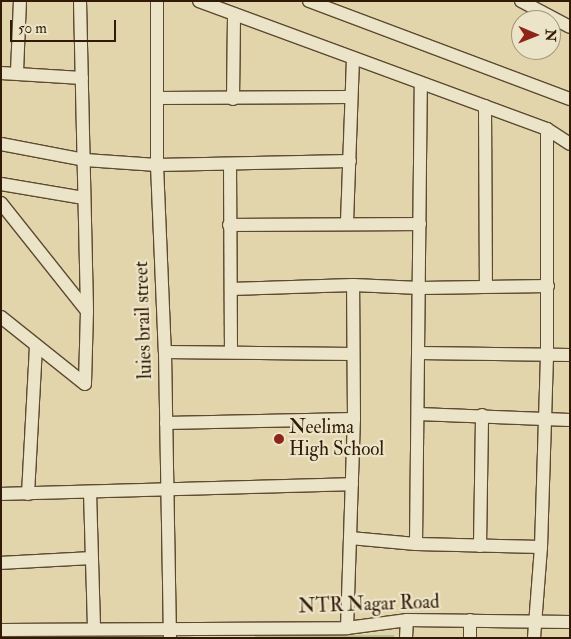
<!DOCTYPE html>
<style>
body{margin:0}
#map{position:relative;width:571px;height:639px;overflow:hidden;background:#e2d5ac;font-family:"IM FELL Double Pica",serif}
div>[style]{position:absolute}
.green>*{inset:0;background:#b2bd8a}
.roads{filter:drop-shadow(1px 0 #5d4a30) drop-shadow(-1px 0 #5d4a30) drop-shadow(0 1px #5d4a30) drop-shadow(0 -1px #5d4a30)}
.street>*{height:12px;margin:-6px;padding:0 6px;transform-origin:6px;border-radius:6px;background:#ece4c9}
.dots>*{width:14px;height:14px;translate:-50% -50%;box-sizing:border-box;border:2px solid #ece4c9;border-radius:50%}
span{translate:-50% -50%;white-space:nowrap;text-align:center;line-height:1.15;-webkit-text-stroke:4.5px #ece4c9;paint-order:stroke}
.street-label{font-size:19px;color:#311b06}
.poi-label{font-size:19px;color:#311b06}
.left{translate:0 -50%;text-align:left}
.frame{position:absolute;inset:0;border:2px solid #311b06;pointer-events:none}
.north{position:absolute;left:511px;top:10px;width:50px;height:50px;box-sizing:border-box;background:#ece4c9;border:1px solid #a1947b;border-radius:50%;rotate:91deg;font-size:14px;font-weight:700;line-height:20px;text-align:center;color:#311b06}
.north::after{content:'';display:block;margin:auto;width:18px;height:22px;background:#8f2418;clip-path:polygon(50% 0,100% 100%,50% 72%,0 100%)}
.scale{position:absolute;left:10px;top:20px;width:106px;height:22px;box-sizing:border-box;border:2px solid #311b06;border-top:0;padding-left:6px;font-size:15px;line-height:18px;white-space:nowrap;color:#311b06;-webkit-text-stroke:4px #ece4c9;paint-order:stroke}
</style>
<div id="map">
<div class="green">
<div style="clip-path:polygon(394px 635px,394px 638px,255px 638px,255px 636px)"></div>
</div>
<div class="roads">
<div class="street">
<div style="left:80px;top:1px;width:310px;rotate:88.7deg"></div>
<div style="left:87px;top:311px;width:73px;rotate:91.6deg"></div>
<div style="left:157px;top:1px;width:164px;rotate:90deg"></div>
<div style="left:157px;top:165px;width:187px;rotate:87.6deg"></div>
<div style="left:165px;top:352px;width:286px;rotate:89deg"></div>
<div style="left:199px;top:1px;width:371px;rotate:20.2deg"></div>
<div style="left:547px;top:129px;width:27px;rotate:33deg"></div>
<div style="left:309px;top:1px;width:279px;rotate:20.6deg"></div>
<div style="left:521px;top:1px;width:55px;rotate:28deg"></div>
<div style="left:17px;top:72px;width:71px;rotate:-87.6deg"></div>
<div style="left:1px;top:73px;width:81px;rotate:3.5deg"></div>
<div style="left:157px;top:98px;width:193px;rotate:-0.3deg"></div>
<div style="left:233px;top:99px;width:85px;rotate:-89.3deg"></div>
<div style="left:485px;top:106px;width:180px;rotate:89.7deg"></div>
<div style="left:1px;top:144px;width:86px;rotate:10.8deg"></div>
<div style="left:85px;top:160px;width:72px;rotate:4deg"></div>
<div style="left:157px;top:165px;width:193px;rotate:-1.2deg"></div>
<div style="left:230px;top:164px;width:188px;rotate:89.7deg"></div>
<div style="left:1px;top:184px;width:84px;rotate:9.6deg"></div>
<div style="left:1px;top:203px;width:138px;rotate:51.5deg"></div>
<div style="left:347px;top:222px;width:164px;rotate:-87.9deg"></div>
<div style="left:229px;top:225px;width:191px;rotate:-0.3deg"></div>
<div style="left:231px;top:289px;width:122px;rotate:-1.9deg"></div>
<div style="left:353px;top:285px;width:67px;rotate:2.6deg"></div>
<div style="left:420px;top:288px;width:128px;rotate:-0.9deg"></div>
<div style="left:1px;top:317px;width:107px;rotate:38.6deg"></div>
<div style="left:165px;top:352px;width:188px;rotate:0.6deg"></div>
<div style="left:419px;top:353px;width:151px;rotate:0.8deg"></div>
<div style="left:418px;top:414px;width:152px;rotate:2.3deg"></div>
<div style="left:166px;top:423px;width:188px;rotate:-1.2deg"></div>
<div style="left:90px;top:492px;width:135px;rotate:88.3deg"></div>
<div style="left:1px;top:494px;width:351px;rotate:-1.6deg"></div>
<div style="left:28px;top:494px;width:148px;rotate:-86.9deg"></div>
<div style="left:350px;top:538px;width:66px;rotate:5.2deg"></div>
<div style="left:416px;top:544px;width:125px;rotate:1.4deg"></div>
<div style="left:416px;top:544px;width:461px;rotate:-89.4deg"></div>
<div style="left:480px;top:546px;width:131px;rotate:-89.1deg"></div>
<div style="left:1px;top:563px;width:90px;rotate:-3.2deg"></div>
<div style="left:347px;top:628px;width:209px;rotate:-88.1deg"></div>
<div style="left:354px;top:419px;width:134px;rotate:-90.4deg"></div>
<div style="left:1px;top:630px;width:346px;rotate:-0.3deg"></div>
<div style="left:347px;top:628px;width:61px;rotate:-7.6deg"></div>
<div style="left:407px;top:620px;width:163px;rotate:0.7deg"></div>
<div style="left:406px;top:638px;width:18px;rotate:-87deg"></div>
<div style="left:470px;top:638px;width:18px;rotate:-90deg"></div>
<div style="left:534px;top:638px;width:91px;rotate:-85.6deg"></div>
<div style="left:541px;top:547px;width:192px;rotate:-88.2deg"></div>
<div style="left:547px;top:355px;width:226px;rotate:-90deg"></div>
</div>
</div>
<div class="dots">
<div style="left:279px;top:439px;background:#8f2418"></div>
</div>
<div class="street-label">
<span style="left:144px;top:320px;rotate:-92deg">luies brail street</span>
<span style="left:369px;top:605px;rotate:-2deg">NTR Nagar Road</span>
</div>
<div class="poi-label">
<span class="left" style="left:289px;top:439px">Neelima<br>High School</span>
</div>
<div class="frame"></div>
<div class="north">N</div>
<div class="scale">50 m</div>
</div>
